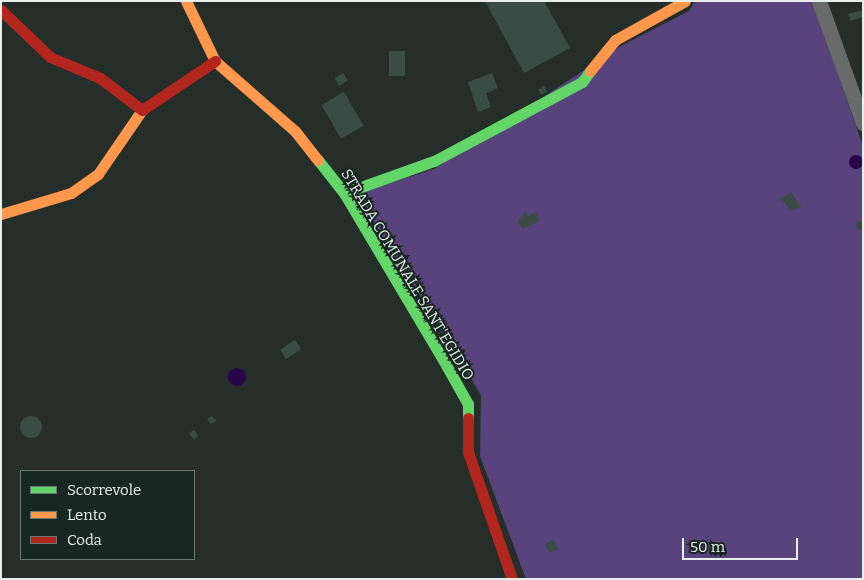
<!DOCTYPE html>
<style>
body{margin:0}
#map{position:relative;width:864px;height:580px;overflow:hidden;background:#262e2a;font-family:Bitter,serif}
div>[style]{position:absolute}
.green>*{inset:0;background:#58437c}
.water>*{inset:0;background:#28044a}
.round{border-radius:50%}
.building>*{inset:0;background:#3b4c46;transform-origin:0 0}
.street>*{height:15px;margin:-7.5px;padding:0 7.5px;transform-origin:7.5px;border-radius:7.5px;background:#676b6a}
.fast>*{height:11px;margin:-5.5px;padding:0 5.5px;transform-origin:5.5px;border-radius:5.5px;background:#63d668}
.slow>*{height:11px;margin:-5.5px;padding:0 5.5px;transform-origin:5.5px;border-radius:5.5px;background:#ff974d}
.jam>*{height:11px;margin:-5.5px;padding:0 5.5px;transform-origin:5.5px;border-radius:5.5px;background:#b3261e}
span{translate:-50% -50%;white-space:nowrap;text-align:center;line-height:1.15;-webkit-text-stroke:4px #192722;paint-order:stroke}
.street-label{font-size:15px;color:#e6efeb}
.frame{position:absolute;inset:0;border:2px solid #e6efeb;pointer-events:none}
.legend{position:absolute;left:20px;top:470px;width:175px;height:90px;box-sizing:border-box;background:#192722;border:1px solid #6b7772;margin:0;padding:6px 9px;list-style:none;font-size:15px;color:#e6efeb}
.legend li{display:flex;align-items:center;gap:10px;height:25px}
.legend b{width:25px;border:1px solid #6b7772}
.scale{position:absolute;left:682px;top:538px;width:116px;height:22px;box-sizing:border-box;border:2px solid #e6efeb;border-top:0;padding-left:6px;font-size:15px;line-height:18px;white-space:nowrap;color:#e6efeb;-webkit-text-stroke:4px #192722;paint-order:stroke}
</style>
<div id="map">
<div class="green">
<div style="clip-path:polygon(695px 1px,812px 1px,863px 146px,863px 579px,526px 579px,480px 456px,481px 395px,356px 194px,434px 169px,621px 46px,689px 11px)"></div>
</div>
<div class="water">
<div class="round" style="left:849px;top:155px;width:14px;height:14px"></div>
<div class="round" style="left:228px;top:368px;width:18px;height:18px"></div>
</div>
<div class="building">
<div style="clip-path:polygon(485px 1px,544px 1px,570px 48px,524px 73px)"></div>
<div style="clip-path:polygon(863px 10px,863px 17px,850px 21px,848px 14px)"></div>
<div style="left:389px;top:51px;width:16px;height:25px"></div>
<div style="left:343px;top:73px;width:9px;height:10px;rotate:58deg"></div>
<div style="clip-path:polygon(492px 73px,498px 88px,486px 93px,491px 107px,478px 112px,468px 82px)"></div>
<div style="left:544px;top:86px;width:6px;height:7px;rotate:59deg"></div>
<div style="left:344px;top:92px;width:39px;height:26px;rotate:60deg"></div>
<div style="clip-path:polygon(791px 192px,801px 207px,791px 211px,781px 199px)"></div>
<div style="clip-path:polygon(525px 211px,528px 216px,535px 212px,540px 221px,522px 229px,518px 221px)"></div>
<div class="round" style="left:855.5px;top:220.5px;width:9px;height:9px"></div>
<div style="left:295px;top:340px;width:11px;height:18px;rotate:56deg"></div>
<div style="clip-path:polygon(212px 416px,216px 421px,211px 424px,207px 419px)"></div>
<div class="round" style="left:20px;top:416px;width:22px;height:22px"></div>
<div style="clip-path:polygon(194px 430px,198px 436px,194px 440px,189px 433px)"></div>
<div style="left:553px;top:540px;width:10px;height:9px;rotate:61deg"></div>
</div>
<div class="street">
<div style="left:819px;top:1px;width:130px;rotate:70.2deg"></div>
</div>
<div class="fast">
<div style="left:318px;top:160px;width:42px;rotate:51.8deg"></div>
<div style="left:344px;top:193px;width:200px;rotate:59.3deg"></div>
<div style="left:446px;top:365px;width:45px;rotate:60.6deg"></div>
<div style="left:468px;top:404px;width:14px;rotate:90deg"></div>
<div style="left:344px;top:193px;width:96px;rotate:-19.6deg"></div>
<div style="left:434px;top:161px;width:168px;rotate:-28.1deg"></div>
<div style="left:582px;top:82px;width:14px;rotate:-54deg"></div>
</div>
<div class="slow">
<div style="left:186px;top:1px;width:67px;rotate:64.2deg"></div>
<div style="left:215px;top:61px;width:106px;rotate:41.2deg"></div>
<div style="left:295px;top:131px;width:37px;rotate:52deg"></div>
<div style="left:590px;top:71px;width:40px;rotate:-51deg"></div>
<div style="left:615px;top:40px;width:80px;rotate:-29.1deg"></div>
<div style="left:1px;top:214px;width:73px;rotate:-16.7deg"></div>
<div style="left:71px;top:193px;width:33px;rotate:-35deg"></div>
<div style="left:98px;top:174px;width:78px;rotate:-55.5deg"></div>
</div>
<div class="jam">
<div style="left:1px;top:10px;width:68px;rotate:43.8deg"></div>
<div style="left:50px;top:57px;width:54px;rotate:22.8deg"></div>
<div style="left:100px;top:78px;width:53px;rotate:37.3deg"></div>
<div style="left:142px;top:110px;width:88px;rotate:-33.9deg"></div>
<div style="left:468px;top:418px;width:34px;rotate:90deg"></div>
<div style="left:468px;top:452px;width:134px;rotate:70.9deg"></div>
</div>
<div class="street-label">
<span style="left:407px;top:275px;rotate:59deg">STRADA COMUNALE SANT'EGIDIO</span>
</div>
<div class="frame"></div>
<ul class="legend">
<li><b style="height:6px;background:#63d668"></b>Scorrevole</li>
<li><b style="height:6px;background:#ff974d"></b>Lento</li>
<li><b style="height:6px;background:#b3261e"></b>Coda</li>
</ul>
<div class="scale">50 m</div>
</div>
